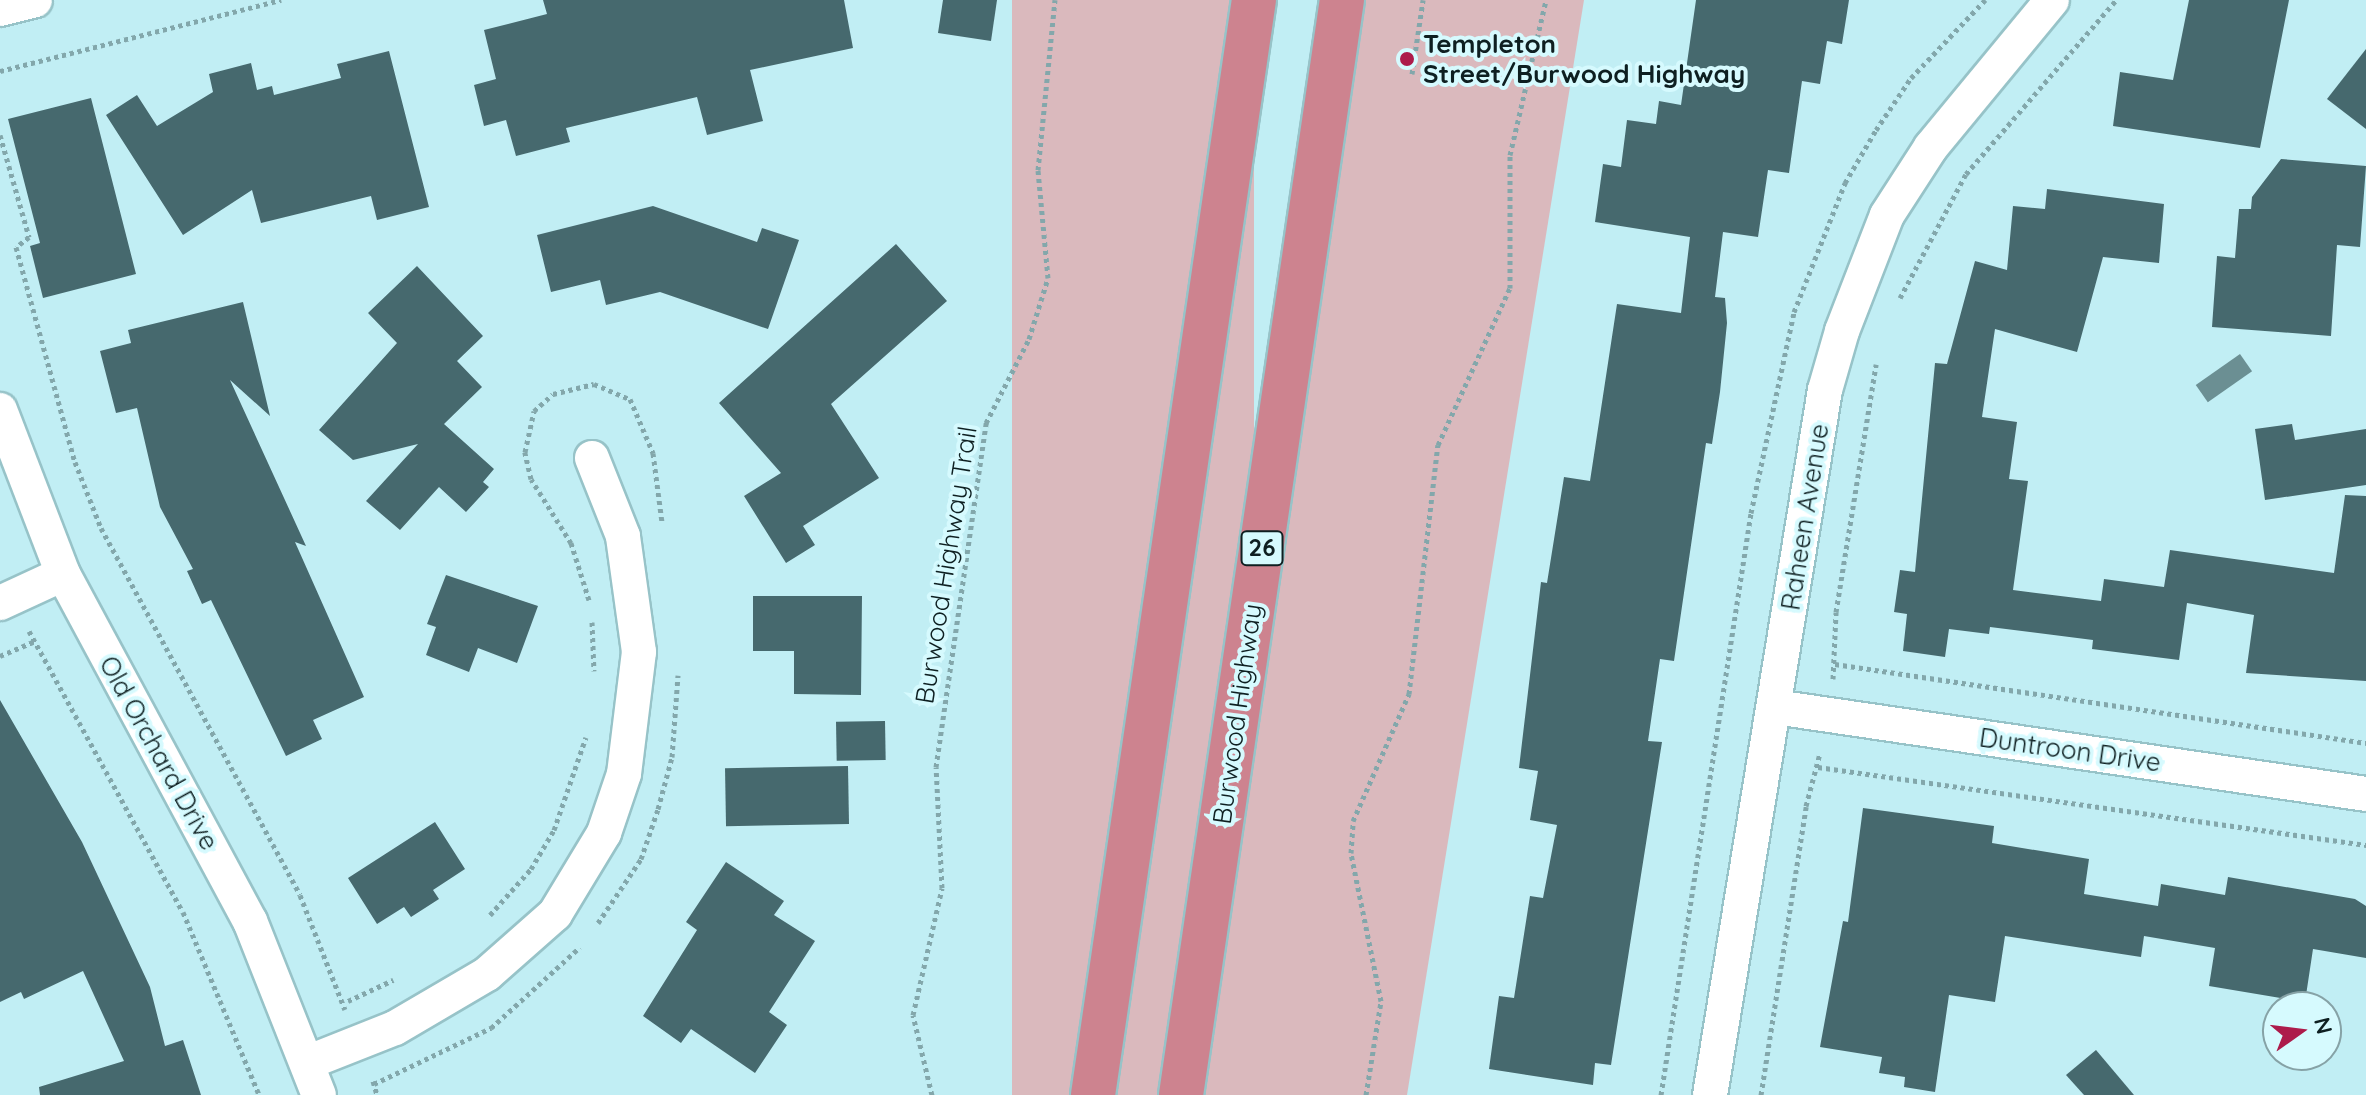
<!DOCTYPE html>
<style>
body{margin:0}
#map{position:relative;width:2366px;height:1095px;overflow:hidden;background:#c1eef4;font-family:Quicksand,sans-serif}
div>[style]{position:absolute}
.green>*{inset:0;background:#dab9bd;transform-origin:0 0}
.water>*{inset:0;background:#6b8f93;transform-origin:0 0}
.building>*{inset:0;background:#46696e;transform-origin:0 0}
.path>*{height:5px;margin-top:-2.5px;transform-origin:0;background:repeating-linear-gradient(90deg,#83a7ab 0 4px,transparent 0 8px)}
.roads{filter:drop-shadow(2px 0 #97c3c8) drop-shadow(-2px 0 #97c3c8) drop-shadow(0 2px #97c3c8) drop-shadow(0 -2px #97c3c8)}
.street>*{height:34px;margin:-17px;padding:0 17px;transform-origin:17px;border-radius:17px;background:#fff}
.highway>*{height:44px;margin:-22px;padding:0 22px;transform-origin:22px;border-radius:22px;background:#cd838f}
.dots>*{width:22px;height:22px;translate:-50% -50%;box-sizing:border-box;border:4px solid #d6fafe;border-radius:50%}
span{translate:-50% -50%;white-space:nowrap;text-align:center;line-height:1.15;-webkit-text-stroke:8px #d6fafe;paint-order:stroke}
.shield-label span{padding:2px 6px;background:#d6fafe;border:2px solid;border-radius:6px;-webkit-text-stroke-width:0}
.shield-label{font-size:24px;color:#0e1f21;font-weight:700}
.poi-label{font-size:26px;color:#0e1f21;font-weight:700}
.left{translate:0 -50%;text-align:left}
.street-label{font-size:26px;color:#0e1f21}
.north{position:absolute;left:2262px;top:991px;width:80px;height:80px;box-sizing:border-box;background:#d6fafe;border:2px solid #86a2a6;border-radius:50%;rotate:76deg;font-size:22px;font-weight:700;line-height:32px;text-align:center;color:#0e1f21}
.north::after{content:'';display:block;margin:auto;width:28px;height:36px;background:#ad1b4b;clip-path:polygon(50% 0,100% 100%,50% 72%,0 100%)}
</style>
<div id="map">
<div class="green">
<div style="left:1012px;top:0;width:242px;height:1108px"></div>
<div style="clip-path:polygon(1344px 0,1584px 0,1407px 1095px,1189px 1095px)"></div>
</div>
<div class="water">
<div style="left:2240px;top:354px;width:21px;height:54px;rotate:55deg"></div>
</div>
<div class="building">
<div style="clip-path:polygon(543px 0,844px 0,853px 48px,750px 70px,763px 121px,707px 135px,697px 97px,566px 128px,570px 142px,516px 156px,506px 120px,484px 126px,474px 85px,496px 79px,484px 30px,547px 14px)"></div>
<div style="clip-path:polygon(943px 0,997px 0,991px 41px,938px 33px)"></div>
<div style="clip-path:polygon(1696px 0,1849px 0,1842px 44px,1827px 41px,1820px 84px,1802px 81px,1789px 173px,1768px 170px,1758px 237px,1723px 232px,1715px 297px,1725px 298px,1727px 323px,1720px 392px,1712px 444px,1706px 443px,1674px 661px,1660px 659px,1648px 741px,1662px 742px,1611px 1065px,1595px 1063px,1593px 1085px,1489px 1069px,1499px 996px,1514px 998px,1530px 896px,1543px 898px,1557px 825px,1530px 820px,1538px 771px,1519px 768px,1541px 582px,1547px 583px,1564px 477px,1590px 481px,1617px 304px,1681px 313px,1690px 237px,1595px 222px,1603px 164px,1621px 167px,1627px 120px,1656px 124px,1659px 101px,1681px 105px)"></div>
<div style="clip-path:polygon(2189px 0,2289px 0,2260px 148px,2113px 126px,2120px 72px,2173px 80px)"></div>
<div style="clip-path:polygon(2366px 49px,2366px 129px,2327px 99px)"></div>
<div style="clip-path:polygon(389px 51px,429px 207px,377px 220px,371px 196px,261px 223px,252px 190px,183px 235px,106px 115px,137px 95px,157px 126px,213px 92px,209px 74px,251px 63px,257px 90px,272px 86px,274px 95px,341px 78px,337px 64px)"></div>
<div style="clip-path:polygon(91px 98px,136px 274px,43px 298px,30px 246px,40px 243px,8px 119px)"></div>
<div style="clip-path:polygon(2281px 159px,2366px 166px,2360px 247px,2337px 245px,2331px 336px,2212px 327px,2217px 256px,2235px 258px,2239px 209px,2251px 209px,2252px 197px)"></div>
<div style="clip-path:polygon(2047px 189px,2164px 204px,2159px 263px,2103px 257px,2077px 352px,1995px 329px,1982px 417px,2017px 422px,2009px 479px,2028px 481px,2013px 590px,2101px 601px,2104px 579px,2164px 587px,2170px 550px,2334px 573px,2345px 495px,2366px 496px,2366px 681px,2246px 673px,2254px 615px,2187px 603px,2179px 660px,2092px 649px,2093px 640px,1990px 627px,1989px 634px,1949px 629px,1945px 657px,1903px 651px,1907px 614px,1894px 612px,1900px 570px,1915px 572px,1935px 363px,1947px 364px,1975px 261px,2007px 270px,2013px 206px,2045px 209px)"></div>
<div style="clip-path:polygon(653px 206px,757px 242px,762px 228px,799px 240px,768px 329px,660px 292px,606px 305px,600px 280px,551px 292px,537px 235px)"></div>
<div style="clip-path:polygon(896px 244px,947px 301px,831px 404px,879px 478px,803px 526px,815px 545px,786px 563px,744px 496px,781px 473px,719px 403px)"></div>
<div style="clip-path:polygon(417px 266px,483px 336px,457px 361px,482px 387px,444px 424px,494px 469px,483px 482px,489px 487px,466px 512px,439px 487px,400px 530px,366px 501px,418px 444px,353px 460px,319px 430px,397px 343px,368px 313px)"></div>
<div style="clip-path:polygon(243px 302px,270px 416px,230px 380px,306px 546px,295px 542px,364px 697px,313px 720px,322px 739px,286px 756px,211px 600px,202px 604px,187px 571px,193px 569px,160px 507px,137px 408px,116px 413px,100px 351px,131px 343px,128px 330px)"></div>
<div style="clip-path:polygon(2292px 424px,2295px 440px,2366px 429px,2366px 485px,2265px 500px,2255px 429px)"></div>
<div style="clip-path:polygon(446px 575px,538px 606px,517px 663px,478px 648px,469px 672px,426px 655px,436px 627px,427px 624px)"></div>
<div style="clip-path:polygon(753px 596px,862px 596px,861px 695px,794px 694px,794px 651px,753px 651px)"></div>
<div style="clip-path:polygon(0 700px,82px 842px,150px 987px,165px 1046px,183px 1040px,201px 1095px,40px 1095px,39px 1087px,124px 1061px,83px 971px,24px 999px,21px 992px,0 1002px)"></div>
<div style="left:885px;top:721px;width:39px;height:49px;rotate:89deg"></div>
<div style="left:848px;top:766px;width:58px;height:123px;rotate:89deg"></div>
<div style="clip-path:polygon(1863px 808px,1994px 826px,1992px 843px,2089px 859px,2084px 894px,2158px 906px,2161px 884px,2225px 895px,2228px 877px,2355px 899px,2366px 906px,2366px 958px,2313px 949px,2305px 1002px,2209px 986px,2215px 948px,2144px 936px,2141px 957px,2005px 936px,1995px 1002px,1949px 995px,1935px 1092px,1904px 1087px,1905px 1077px,1879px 1073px,1882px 1057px,1820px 1047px,1843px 921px,1848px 922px)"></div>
<div style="clip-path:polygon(435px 822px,465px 869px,433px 890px,439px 899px,411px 917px,404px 907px,377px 924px,348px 878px)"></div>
<div style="clip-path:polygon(726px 862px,784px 901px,774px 915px,815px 941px,769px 1012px,787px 1025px,755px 1073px,691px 1029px,681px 1043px,643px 1016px,697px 930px,686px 922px)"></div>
<div style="clip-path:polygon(2096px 1050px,2134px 1095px,2084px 1095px,2066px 1075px)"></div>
</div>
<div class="path">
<div style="left:0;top:71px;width:290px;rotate:-14.2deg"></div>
<div style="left:1412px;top:74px;width:75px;rotate:-81.5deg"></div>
<div style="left:0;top:135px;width:106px;rotate:74.1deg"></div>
<div style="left:29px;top:237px;width:16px;rotate:142deg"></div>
<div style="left:16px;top:247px;width:223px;rotate:74.7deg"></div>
<div style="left:75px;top:462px;width:71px;rotate:68.5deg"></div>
<div style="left:101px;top:528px;width:417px;rotate:61.5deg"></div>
<div style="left:300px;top:895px;width:123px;rotate:68.6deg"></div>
<div style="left:1900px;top:298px;width:140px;rotate:-62deg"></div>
<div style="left:1966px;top:174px;width:230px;rotate:-49.2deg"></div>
<div style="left:589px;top:600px;width:60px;rotate:-107.5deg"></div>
<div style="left:571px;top:543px;width:75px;rotate:-122deg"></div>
<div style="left:531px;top:479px;width:28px;rotate:-103deg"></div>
<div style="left:525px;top:452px;width:42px;rotate:-77.6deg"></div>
<div style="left:534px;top:411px;width:25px;rotate:-42deg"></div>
<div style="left:553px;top:394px;width:42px;rotate:-13.7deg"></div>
<div style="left:594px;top:384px;width:39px;rotate:23deg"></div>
<div style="left:630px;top:399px;width:59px;rotate:66.9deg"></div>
<div style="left:653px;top:453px;width:70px;rotate:82.6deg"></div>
<div style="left:592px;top:622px;width:49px;rotate:87.7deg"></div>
<div style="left:29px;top:631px;width:320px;rotate:61.3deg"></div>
<div style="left:183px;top:912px;width:198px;rotate:67.4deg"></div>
<div style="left:0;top:656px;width:38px;rotate:-23deg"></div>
<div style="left:1835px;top:664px;width:537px;rotate:8.46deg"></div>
<div style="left:1833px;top:679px;width:67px;rotate:-87.4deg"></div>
<div style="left:1836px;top:612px;width:251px;rotate:-80.8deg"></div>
<div style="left:1818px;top:767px;width:554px;rotate:8.1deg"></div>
<div style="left:490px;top:915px;width:62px;rotate:-48.3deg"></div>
<div style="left:531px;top:869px;width:45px;rotate:-59.5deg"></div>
<div style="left:554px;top:830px;width:98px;rotate:-71deg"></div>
<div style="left:598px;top:923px;width:77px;rotate:-56.1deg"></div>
<div style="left:641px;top:859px;width:53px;rotate:-71.2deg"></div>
<div style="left:658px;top:809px;width:54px;rotate:-74.9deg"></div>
<div style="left:672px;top:757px;width:82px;rotate:-85.8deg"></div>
<div style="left:348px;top:1001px;width:50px;rotate:-25deg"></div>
<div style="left:373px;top:1081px;width:15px;rotate:74deg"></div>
<div style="left:374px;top:1084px;width:130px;rotate:-25.6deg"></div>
<div style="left:491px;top:1028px;width:120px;rotate:-42.3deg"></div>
<div style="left:932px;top:1095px;width:82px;rotate:-103.4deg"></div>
<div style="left:913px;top:1015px;width:130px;rotate:-77.1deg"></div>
<div style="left:942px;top:888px;width:121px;rotate:-92.8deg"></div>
<div style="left:936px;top:767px;width:348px;rotate:-81.7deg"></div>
<div style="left:986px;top:423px;width:94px;rotate:-62.9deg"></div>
<div style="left:1029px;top:339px;width:64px;rotate:-72.7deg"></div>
<div style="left:1048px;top:278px;width:108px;rotate:-95.3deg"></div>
<div style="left:1038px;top:170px;width:171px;rotate:-84.3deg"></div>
<div style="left:1366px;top:1095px;width:95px;rotate:-80.9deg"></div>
<div style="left:1381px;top:1001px;width:151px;rotate:-101.5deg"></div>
<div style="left:1351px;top:853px;width:32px;rotate:-86deg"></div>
<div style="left:1353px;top:821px;width:139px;rotate:-66.2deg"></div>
<div style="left:1409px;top:694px;width:251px;rotate:-83.4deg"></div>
<div style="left:1438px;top:445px;width:173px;rotate:-65.4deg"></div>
<div style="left:1510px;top:288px;width:133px;rotate:-90deg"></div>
<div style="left:1510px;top:155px;width:159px;rotate:-76.9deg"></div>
<div style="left:1661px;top:1095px;width:589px;rotate:-81.21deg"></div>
<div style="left:1751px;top:513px;width:206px;rotate:-77.9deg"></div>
<div style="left:1794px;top:312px;width:139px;rotate:-68.4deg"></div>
<div style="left:1845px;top:183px;width:61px;rotate:-59.7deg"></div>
<div style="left:1876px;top:130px;width:63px;rotate:-56.1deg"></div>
<div style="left:1911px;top:78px;width:108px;rotate:-46.5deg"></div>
<div style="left:1761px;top:1095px;width:292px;rotate:-81.1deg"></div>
<div style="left:1806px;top:806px;width:55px;rotate:-75.2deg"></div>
</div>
<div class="roads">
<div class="street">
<div style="left:0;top:9px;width:36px;rotate:-14deg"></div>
<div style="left:0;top:410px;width:176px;rotate:69deg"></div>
<div style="left:63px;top:574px;width:394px;rotate:61.7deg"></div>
<div style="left:250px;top:921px;width:187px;rotate:68.4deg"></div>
<div style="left:0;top:603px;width:69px;rotate:-24.7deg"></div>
<div style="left:1775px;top:707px;width:597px;rotate:8.37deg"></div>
<div style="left:309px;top:1062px;width:92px;rotate:-21.6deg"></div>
<div style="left:395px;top:1028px;width:107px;rotate:-30.4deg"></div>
<div style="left:487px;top:974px;width:91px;rotate:-41.4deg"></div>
<div style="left:555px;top:914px;width:95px;rotate:-58.8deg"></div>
<div style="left:604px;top:833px;width:62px;rotate:-71.3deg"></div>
<div style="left:624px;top:774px;width:123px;rotate:-83deg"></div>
<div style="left:639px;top:652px;width:117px;rotate:-97.9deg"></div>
<div style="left:623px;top:536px;width:84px;rotate:-111.7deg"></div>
<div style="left:1710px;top:1095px;width:714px;rotate:-80.74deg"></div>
<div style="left:1825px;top:390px;width:61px;rotate:-73.9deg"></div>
<div style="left:1842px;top:331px;width:124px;rotate:-68.8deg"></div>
<div style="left:1887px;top:215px;width:81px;rotate:-57.1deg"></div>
<div style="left:1931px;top:147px;width:190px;rotate:-50.5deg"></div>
</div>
<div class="highway">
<div style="left:1093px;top:1095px;width:1107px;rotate:-81.64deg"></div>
<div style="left:1181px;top:1095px;width:1107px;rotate:-81.64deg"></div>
</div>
</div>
<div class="dots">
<div style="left:1407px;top:59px;background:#ad1b4b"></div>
</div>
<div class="shield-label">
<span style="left:1262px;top:548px">26</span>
</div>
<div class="poi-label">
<span class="left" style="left:1423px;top:59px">Templeton<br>Street/Burwood Highway</span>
</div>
<div class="street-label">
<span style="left:1805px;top:517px;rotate:-81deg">Raheen Avenue</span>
<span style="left:946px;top:565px;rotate:-81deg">Burwood Highway Trail</span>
<span style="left:1237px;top:714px;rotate:-82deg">Burwood Highway</span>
<span style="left:2070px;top:750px;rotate:8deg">Duntroon Drive</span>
<span style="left:159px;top:753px;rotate:61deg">Old Orchard Drive</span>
</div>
<div class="north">N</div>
</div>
